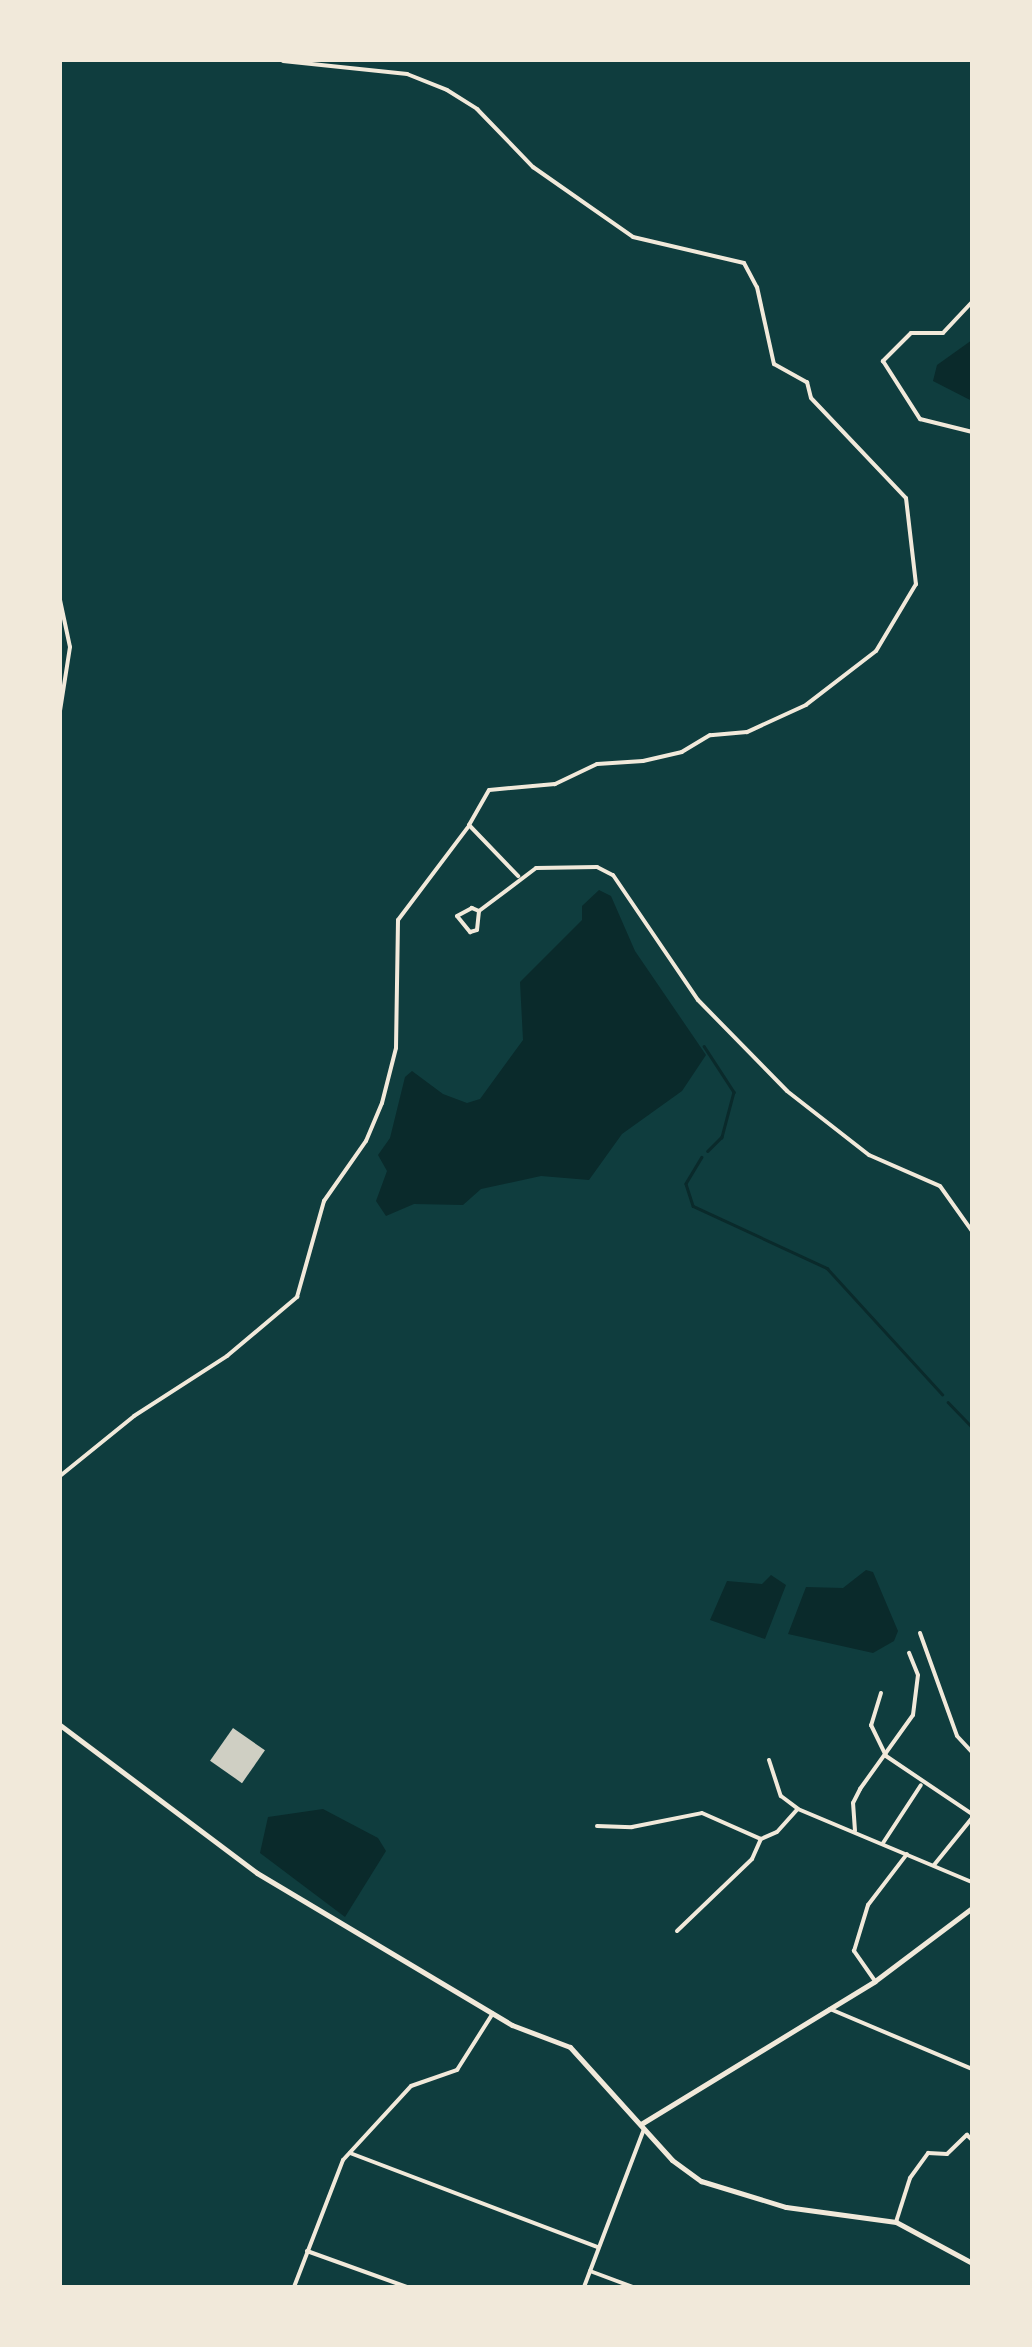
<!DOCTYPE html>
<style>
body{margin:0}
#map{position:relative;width:1032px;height:2347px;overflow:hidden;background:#0f3d3e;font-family:Arial,sans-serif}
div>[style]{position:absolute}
.water>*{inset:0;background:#0a2a2b}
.stream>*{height:2.5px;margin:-1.25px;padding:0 1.25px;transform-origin:1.25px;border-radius:1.25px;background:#0a2a2b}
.building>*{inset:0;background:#cfcfc3;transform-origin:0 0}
.minor>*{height:4px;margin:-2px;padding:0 2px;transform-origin:2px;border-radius:2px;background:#f1e9da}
.tertiary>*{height:5px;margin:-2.5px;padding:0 2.5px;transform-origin:2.5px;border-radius:2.5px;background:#f1e9da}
span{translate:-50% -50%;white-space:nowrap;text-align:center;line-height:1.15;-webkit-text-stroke:9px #f1e9da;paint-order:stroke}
.frame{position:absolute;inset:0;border:62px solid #f1e9da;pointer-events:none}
</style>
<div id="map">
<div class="water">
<div style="clip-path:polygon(972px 340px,972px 401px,933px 381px,937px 365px)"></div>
<div style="clip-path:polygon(599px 890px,611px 896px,635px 951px,706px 1055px,682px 1091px,622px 1134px,589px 1180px,541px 1176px,481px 1189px,463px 1205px,414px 1204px,386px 1216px,376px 1201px,387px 1171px,378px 1155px,390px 1138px,405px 1077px,412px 1071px,443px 1094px,467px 1103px,480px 1099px,523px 1040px,520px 982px,582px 920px,582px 906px)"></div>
<div style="clip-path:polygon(866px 1570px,873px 1572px,898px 1631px,894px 1641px,873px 1653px,788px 1634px,806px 1587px,843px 1588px)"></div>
<div style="clip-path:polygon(771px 1575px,786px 1585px,765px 1639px,710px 1620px,727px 1581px,762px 1584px)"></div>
<div style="clip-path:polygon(323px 1809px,378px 1838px,386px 1851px,345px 1917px,260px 1853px,268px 1817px)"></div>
</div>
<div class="stream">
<div style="left:704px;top:1046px;width:55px;rotate:56.9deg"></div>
<div style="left:734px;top:1092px;width:47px;rotate:104.9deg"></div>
<div style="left:722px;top:1137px;width:20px;rotate:135deg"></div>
<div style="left:702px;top:1157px;width:31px;rotate:121deg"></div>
<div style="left:686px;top:1184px;width:23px;rotate:72deg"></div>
<div style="left:693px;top:1206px;width:148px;rotate:24.8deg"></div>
<div style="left:827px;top:1268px;width:171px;rotate:47.6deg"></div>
<div style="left:948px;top:1402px;width:35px;rotate:46deg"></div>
</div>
<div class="building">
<div style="left:233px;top:1728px;width:39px;height:40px;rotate:35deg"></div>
</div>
<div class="minor">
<div style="left:283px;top:61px;width:125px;rotate:6deg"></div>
<div style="left:407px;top:74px;width:43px;rotate:21.8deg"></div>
<div style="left:447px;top:90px;width:36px;rotate:32deg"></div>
<div style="left:477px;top:109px;width:81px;rotate:46deg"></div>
<div style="left:533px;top:167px;width:122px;rotate:35deg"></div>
<div style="left:633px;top:237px;width:114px;rotate:13.2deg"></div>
<div style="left:744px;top:263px;width:27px;rotate:62deg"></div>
<div style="left:757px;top:287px;width:79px;rotate:77.6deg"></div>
<div style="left:774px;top:364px;width:38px;rotate:29deg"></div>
<div style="left:807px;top:382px;width:16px;rotate:76deg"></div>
<div style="left:811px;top:398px;width:138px;rotate:46.5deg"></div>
<div style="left:906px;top:498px;width:87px;rotate:83.4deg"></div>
<div style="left:916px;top:584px;width:78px;rotate:120.8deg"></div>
<div style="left:876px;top:651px;width:88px;rotate:142.4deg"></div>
<div style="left:806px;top:705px;width:65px;rotate:155.4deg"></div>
<div style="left:747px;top:732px;width:37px;rotate:175deg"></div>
<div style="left:710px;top:735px;width:33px;rotate:149deg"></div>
<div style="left:682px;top:752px;width:40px;rotate:167deg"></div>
<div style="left:643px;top:761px;width:46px;rotate:176.3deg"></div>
<div style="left:597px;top:764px;width:47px;rotate:154.5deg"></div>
<div style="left:555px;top:784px;width:66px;rotate:174.8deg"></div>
<div style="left:489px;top:790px;width:40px;rotate:119.7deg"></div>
<div style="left:469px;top:825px;width:71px;rotate:46.1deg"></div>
<div style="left:972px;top:302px;width:42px;rotate:133.1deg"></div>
<div style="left:943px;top:333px;width:32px;rotate:180deg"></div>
<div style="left:911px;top:333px;width:40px;rotate:135deg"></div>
<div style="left:883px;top:361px;width:69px;rotate:57.5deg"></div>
<div style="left:920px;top:419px;width:54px;rotate:14deg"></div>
<div style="left:60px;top:600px;width:48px;rotate:78deg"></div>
<div style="left:70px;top:647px;width:65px;rotate:98.9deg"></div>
<div style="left:479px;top:911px;width:8px;rotate:-157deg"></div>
<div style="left:472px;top:908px;width:17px;rotate:152deg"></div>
<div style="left:457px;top:916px;width:21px;rotate:51deg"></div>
<div style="left:470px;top:932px;width:7px;rotate:-16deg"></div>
<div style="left:477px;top:930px;width:19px;rotate:-84deg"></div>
<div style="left:479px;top:911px;width:71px;rotate:-37deg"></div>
<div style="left:536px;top:868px;width:61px;rotate:-0.9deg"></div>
<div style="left:597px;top:867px;width:18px;rotate:27deg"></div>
<div style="left:613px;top:875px;width:151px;rotate:55.8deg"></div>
<div style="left:698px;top:1000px;width:127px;rotate:45.6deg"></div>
<div style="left:787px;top:1091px;width:104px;rotate:38deg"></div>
<div style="left:869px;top:1155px;width:77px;rotate:23.6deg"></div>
<div style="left:940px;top:1186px;width:55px;rotate:54.6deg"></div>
<div style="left:60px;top:1476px;width:95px;rotate:-39deg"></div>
<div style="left:134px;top:1416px;width:111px;rotate:-32.8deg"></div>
<div style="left:227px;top:1356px;width:92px;rotate:-40.1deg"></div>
<div style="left:297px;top:1297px;width:100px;rotate:-74.3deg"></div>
<div style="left:324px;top:1201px;width:73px;rotate:-55deg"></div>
<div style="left:366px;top:1141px;width:41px;rotate:-67.2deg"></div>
<div style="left:382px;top:1103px;width:57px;rotate:-75.7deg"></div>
<div style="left:396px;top:1048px;width:128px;rotate:-89.1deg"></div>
<div style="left:398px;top:920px;width:116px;rotate:-53deg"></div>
<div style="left:920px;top:1633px;width:109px;rotate:70.2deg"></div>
<div style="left:957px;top:1736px;width:22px;rotate:47deg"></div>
<div style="left:881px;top:1693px;width:34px;rotate:107deg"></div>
<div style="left:871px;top:1725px;width:34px;rotate:64deg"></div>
<div style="left:886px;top:1756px;width:104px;rotate:34deg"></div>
<div style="left:769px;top:1760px;width:38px;rotate:72deg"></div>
<div style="left:781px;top:1796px;width:21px;rotate:37deg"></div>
<div style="left:798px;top:1809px;width:189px;rotate:22.8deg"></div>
<div style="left:597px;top:1826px;width:35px;rotate:2deg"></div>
<div style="left:632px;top:1827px;width:71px;rotate:-11.3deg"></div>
<div style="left:702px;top:1813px;width:64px;rotate:23.8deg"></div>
<div style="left:761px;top:1839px;width:17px;rotate:-24deg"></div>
<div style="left:777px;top:1832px;width:31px;rotate:-48deg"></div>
<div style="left:855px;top:1831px;width:28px;rotate:-94deg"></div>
<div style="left:853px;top:1803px;width:16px;rotate:-63deg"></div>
<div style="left:860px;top:1789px;width:91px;rotate:-54.4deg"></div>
<div style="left:913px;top:1715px;width:40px;rotate:-82.9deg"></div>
<div style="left:918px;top:1675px;width:24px;rotate:-112deg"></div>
<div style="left:883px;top:1843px;width:69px;rotate:-56.8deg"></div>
<div style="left:934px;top:1865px;width:60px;rotate:-51deg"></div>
<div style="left:677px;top:1931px;width:104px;rotate:-43.8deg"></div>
<div style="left:752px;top:1859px;width:22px;rotate:-66deg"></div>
<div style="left:875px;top:1981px;width:37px;rotate:-125deg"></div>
<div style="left:854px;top:1951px;width:48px;rotate:-73.1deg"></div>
<div style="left:868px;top:1905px;width:64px;rotate:-52.6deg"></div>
<div style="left:830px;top:2009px;width:154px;rotate:22.9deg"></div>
<div style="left:350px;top:2153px;width:265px;rotate:20.8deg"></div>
<div style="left:896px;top:2222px;width:46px;rotate:-72.3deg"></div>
<div style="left:910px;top:2178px;width:31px;rotate:-54deg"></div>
<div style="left:928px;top:2153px;width:19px;rotate:3deg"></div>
<div style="left:947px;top:2154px;width:28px;rotate:-44deg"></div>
<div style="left:967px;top:2135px;width:7px;rotate:45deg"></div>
<div style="left:307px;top:2251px;width:106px;rotate:19.8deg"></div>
<div style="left:590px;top:2271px;width:46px;rotate:20.4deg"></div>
<div style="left:294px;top:2287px;width:136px;rotate:-68.9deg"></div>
<div style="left:343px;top:2160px;width:100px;rotate:-47.4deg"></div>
<div style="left:411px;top:2086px;width:49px;rotate:-19.2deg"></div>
<div style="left:457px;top:2070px;width:67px;rotate:-57.7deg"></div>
<div style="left:584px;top:2287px;width:169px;rotate:-69.2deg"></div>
</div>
<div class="tertiary">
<div style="left:60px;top:1725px;width:246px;rotate:36.9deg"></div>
<div style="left:257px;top:1873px;width:297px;rotate:30.8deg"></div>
<div style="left:512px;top:2025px;width:62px;rotate:20.8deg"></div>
<div style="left:570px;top:2047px;width:152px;rotate:47.9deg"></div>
<div style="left:672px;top:2160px;width:36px;rotate:36deg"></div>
<div style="left:701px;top:2181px;width:89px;rotate:17deg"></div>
<div style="left:786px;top:2207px;width:111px;rotate:7.8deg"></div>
<div style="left:896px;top:2222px;width:86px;rotate:28.3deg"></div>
<div style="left:641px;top:2124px;width:274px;rotate:-31.4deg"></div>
<div style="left:875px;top:1981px;width:121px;rotate:-37deg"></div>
</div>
<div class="frame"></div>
</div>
